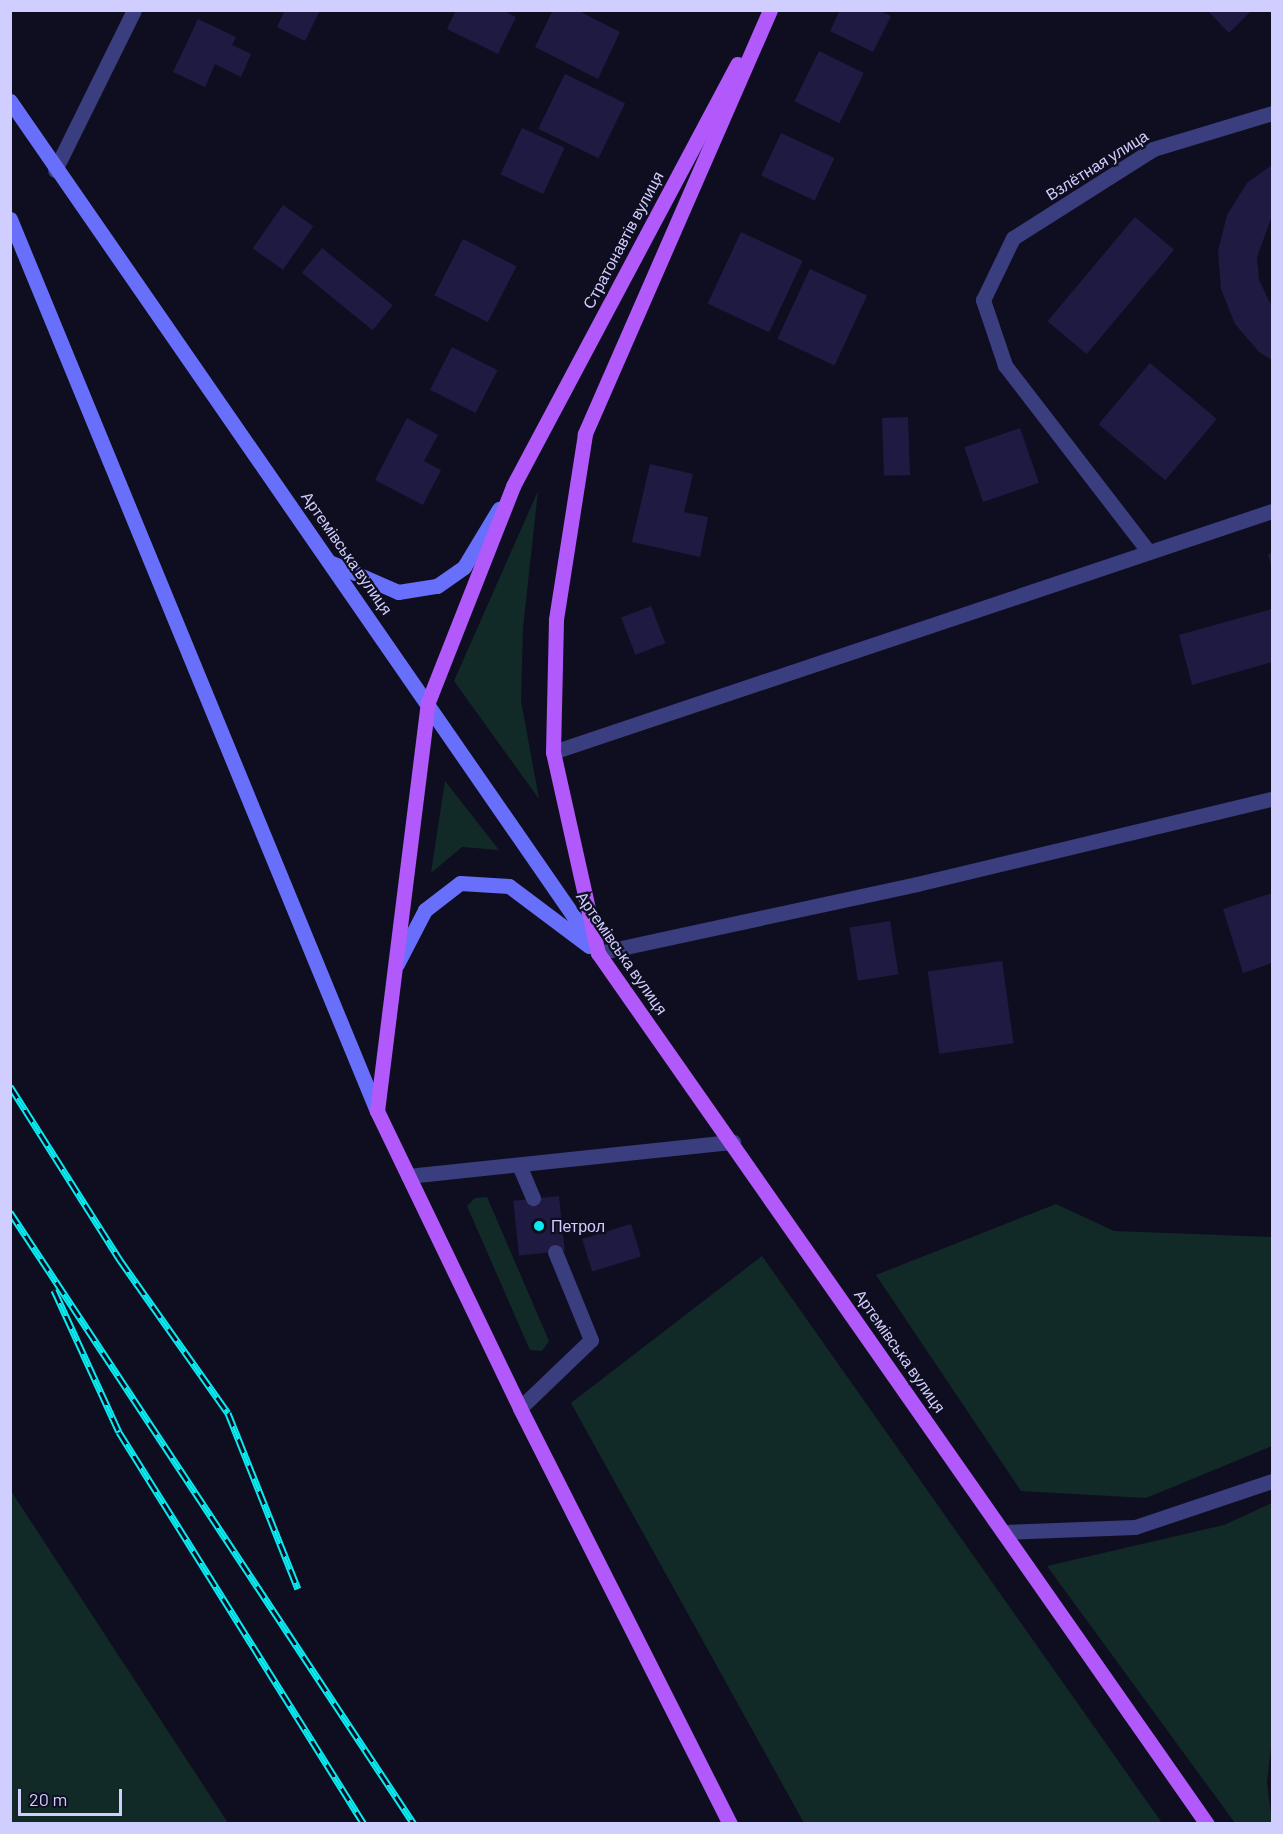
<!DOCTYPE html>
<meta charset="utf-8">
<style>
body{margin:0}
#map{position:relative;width:1283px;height:1834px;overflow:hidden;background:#0f0e20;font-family:Barlow,sans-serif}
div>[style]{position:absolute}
.green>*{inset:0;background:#112a27}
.building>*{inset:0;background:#1f1a41;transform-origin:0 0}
.service>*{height:15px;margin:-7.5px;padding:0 7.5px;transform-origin:7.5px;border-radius:7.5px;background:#3a3d7e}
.minor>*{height:15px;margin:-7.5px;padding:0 7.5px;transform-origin:7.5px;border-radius:7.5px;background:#3a3d7e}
.tertiary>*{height:15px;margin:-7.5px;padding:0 7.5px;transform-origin:7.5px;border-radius:7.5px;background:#3a3d7e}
.secondary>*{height:15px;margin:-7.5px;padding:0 7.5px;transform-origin:7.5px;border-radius:7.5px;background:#6870fb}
.primary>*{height:15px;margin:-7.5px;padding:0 7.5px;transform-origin:7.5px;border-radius:7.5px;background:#b159fa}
.rail>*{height:7px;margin-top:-3.5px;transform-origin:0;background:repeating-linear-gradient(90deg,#0f0e20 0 14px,#07ebf1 0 28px);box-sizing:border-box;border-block:2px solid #07ebf1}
.dots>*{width:16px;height:16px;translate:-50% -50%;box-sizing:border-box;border:3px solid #0f0e20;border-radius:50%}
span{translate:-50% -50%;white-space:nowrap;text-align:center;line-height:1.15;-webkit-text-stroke:4.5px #0f0e20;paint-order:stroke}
.street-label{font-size:16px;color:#d0cefe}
.poi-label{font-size:16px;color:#d0cefe}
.left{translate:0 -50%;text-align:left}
.frame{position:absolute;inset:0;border:12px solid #d0cefe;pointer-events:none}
.scale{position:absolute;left:18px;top:1789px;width:104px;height:27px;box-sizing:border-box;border:3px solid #d0cefe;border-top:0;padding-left:8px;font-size:18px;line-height:21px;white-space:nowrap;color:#d0cefe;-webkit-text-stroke:4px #0f0e20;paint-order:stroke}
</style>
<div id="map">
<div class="green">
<div style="clip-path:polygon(538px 491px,523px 628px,521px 701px,539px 799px,454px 681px)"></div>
<div style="clip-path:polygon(445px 781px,499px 850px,462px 847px,431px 873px)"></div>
<div style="clip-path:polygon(487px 1197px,549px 1341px,542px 1351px,530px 1350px,467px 1206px,475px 1198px)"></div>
<div style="clip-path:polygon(1056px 1204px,1114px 1231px,1272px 1237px,1272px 1446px,1146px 1498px,1021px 1491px,876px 1275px)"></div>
<div style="clip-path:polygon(762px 1256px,1162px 1823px,804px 1823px,571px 1403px)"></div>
<div style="clip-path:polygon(10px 1491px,11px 1491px,228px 1823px,11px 1823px)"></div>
<div style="clip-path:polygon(1272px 1503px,1272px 1737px,1267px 1783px,1272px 1823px,1235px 1823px,1047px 1566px,1224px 1525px)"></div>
</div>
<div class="building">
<div style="clip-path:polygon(285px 10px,320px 10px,305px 41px,277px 27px)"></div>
<div style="clip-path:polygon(456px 10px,502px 10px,516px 17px,498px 54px,447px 29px)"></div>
<div style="clip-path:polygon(553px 10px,577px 10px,620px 32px,598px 79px,535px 47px)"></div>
<div style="clip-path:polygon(840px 10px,878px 10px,891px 16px,873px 52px,830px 31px)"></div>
<div style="clip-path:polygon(1207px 10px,1252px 10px,1229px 33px)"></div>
<div style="clip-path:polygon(198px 19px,236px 37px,232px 45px,251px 54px,241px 77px,215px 64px,205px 87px,173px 72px)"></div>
<div style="left:819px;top:51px;width:50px;height:56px;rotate:26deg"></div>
<div style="left:565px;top:74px;width:67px;height:61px;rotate:26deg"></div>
<div style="left:522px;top:128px;width:47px;height:51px;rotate:25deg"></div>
<div style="left:781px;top:133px;width:59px;height:47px;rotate:25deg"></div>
<div style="clip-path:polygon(1272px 165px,1272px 216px,1257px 257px,1259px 280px,1272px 307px,1272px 360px,1259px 352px,1235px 324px,1221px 289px,1218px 251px,1227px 215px,1247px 183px)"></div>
<div style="left:283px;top:205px;width:37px;height:53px;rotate:35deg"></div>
<div style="left:1135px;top:217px;width:51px;height:136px;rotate:40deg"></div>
<div style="left:741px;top:232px;width:68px;height:79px;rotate:25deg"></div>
<div style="left:463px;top:239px;width:60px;height:63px;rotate:27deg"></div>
<div style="left:322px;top:248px;width:91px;height:32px;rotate:39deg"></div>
<div style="left:810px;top:269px;width:63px;height:77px;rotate:25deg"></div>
<div style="left:452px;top:347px;width:51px;height:48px;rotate:27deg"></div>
<div style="left:1150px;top:363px;width:87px;height:80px;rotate:40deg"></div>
<div style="left:908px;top:417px;width:58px;height:26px;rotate:88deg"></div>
<div style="clip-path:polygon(407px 418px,438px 435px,424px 461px,441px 470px,423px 505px,375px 480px)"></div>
<div style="left:1020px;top:428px;width:58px;height:59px;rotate:71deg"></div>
<div style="clip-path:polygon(650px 464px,693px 474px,684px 512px,708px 517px,700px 557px,632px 542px)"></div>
<div style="clip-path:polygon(1272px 553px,1272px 569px,1268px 554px)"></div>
<div style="left:651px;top:606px;width:40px;height:32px;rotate:69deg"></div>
<div style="clip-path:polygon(1272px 609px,1272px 662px,1192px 685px,1179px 635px)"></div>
<div style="clip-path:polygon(1272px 893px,1272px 963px,1243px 973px,1223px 909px)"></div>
<div style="left:890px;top:921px;width:54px;height:41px;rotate:81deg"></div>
<div style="left:1002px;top:961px;width:83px;height:75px;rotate:82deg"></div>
<div style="left:559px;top:1196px;width:55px;height:46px;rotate:84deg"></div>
<div style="left:631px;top:1224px;width:34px;height:51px;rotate:73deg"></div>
</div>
<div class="service">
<div style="left:1148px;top:551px;width:235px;rotate:-127.6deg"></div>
<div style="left:1005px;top:365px;width:69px;rotate:-108.7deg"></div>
<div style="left:983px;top:300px;width:69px;rotate:-64.2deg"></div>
<div style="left:1013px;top:238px;width:166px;rotate:-32.4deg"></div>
<div style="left:1153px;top:149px;width:124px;rotate:-16.8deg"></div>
<div style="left:553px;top:752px;width:758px;rotate:-18.53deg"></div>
<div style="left:519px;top:1165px;width:36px;rotate:67deg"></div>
<div style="left:408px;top:1176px;width:327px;rotate:-6deg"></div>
<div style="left:520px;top:1408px;width:98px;rotate:-43.8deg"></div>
<div style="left:591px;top:1340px;width:95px;rotate:-112.2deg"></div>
</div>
<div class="minor">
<div style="left:55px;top:170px;width:178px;rotate:-63.7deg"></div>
<div style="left:598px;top:953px;width:326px;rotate:-12.2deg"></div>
<div style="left:917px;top:884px;width:365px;rotate:-13.5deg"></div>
</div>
<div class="tertiary">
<div style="left:1003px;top:1532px;width:132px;rotate:-2.2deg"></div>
<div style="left:1135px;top:1527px;width:145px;rotate:-18.6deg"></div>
</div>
<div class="secondary">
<div style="left:10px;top:101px;width:1032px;rotate:55.34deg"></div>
<div style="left:10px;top:219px;width:965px;rotate:67.64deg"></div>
<div style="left:332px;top:563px;width:72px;rotate:23.7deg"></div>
<div style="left:398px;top:592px;width:39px;rotate:-9deg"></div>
<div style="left:437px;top:586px;width:33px;rotate:-35deg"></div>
<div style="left:464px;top:567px;width:68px;rotate:-58.9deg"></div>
<div style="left:397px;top:964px;width:61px;rotate:-62.6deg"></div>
<div style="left:425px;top:910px;width:44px;rotate:-37.6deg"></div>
<div style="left:460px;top:883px;width:49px;rotate:3.5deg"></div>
<div style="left:509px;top:886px;width:100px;rotate:36.9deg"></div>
</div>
<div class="primary">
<div style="left:770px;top:10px;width:463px;rotate:113.6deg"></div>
<div style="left:585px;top:434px;width:188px;rotate:98.9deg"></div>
<div style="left:556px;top:620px;width:132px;rotate:91.3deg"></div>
<div style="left:553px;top:752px;width:206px;rotate:77.4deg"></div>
<div style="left:598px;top:953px;width:1063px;rotate:55.04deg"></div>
<div style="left:730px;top:1824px;width:466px;rotate:-116.8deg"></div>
<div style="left:520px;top:1408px;width:330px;rotate:-115.7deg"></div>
<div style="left:377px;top:1111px;width:412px;rotate:-82.9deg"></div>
<div style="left:428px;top:702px;width:232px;rotate:-68.5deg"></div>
<div style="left:513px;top:486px;width:478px;rotate:-62deg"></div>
</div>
<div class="rail">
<div style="left:10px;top:1086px;width:206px;rotate:57.7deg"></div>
<div style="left:120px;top:1260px;width:187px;rotate:54.8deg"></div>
<div style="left:228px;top:1413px;width:189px;rotate:68.3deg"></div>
<div style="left:10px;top:1212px;width:733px;rotate:56.57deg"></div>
<div style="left:54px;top:1290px;width:156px;rotate:65.4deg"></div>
<div style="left:119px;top:1432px;width:462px;rotate:58deg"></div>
</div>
<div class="dots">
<div style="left:539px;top:1226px;background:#07ebf1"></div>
</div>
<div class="street-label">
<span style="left:1097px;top:165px;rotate:-32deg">Взлётная улица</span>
<span style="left:623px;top:240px;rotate:-62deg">Стратонавтів вулиця</span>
<span style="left:347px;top:553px;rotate:55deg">Артемівська вулиця</span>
<span style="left:622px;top:953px;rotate:55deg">Артемівська вулиця</span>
<span style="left:900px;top:1351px;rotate:55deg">Артемівська вулиця</span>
</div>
<div class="poi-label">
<span class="left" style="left:551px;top:1226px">Петрол</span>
</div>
<div class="frame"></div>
<div class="scale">20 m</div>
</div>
